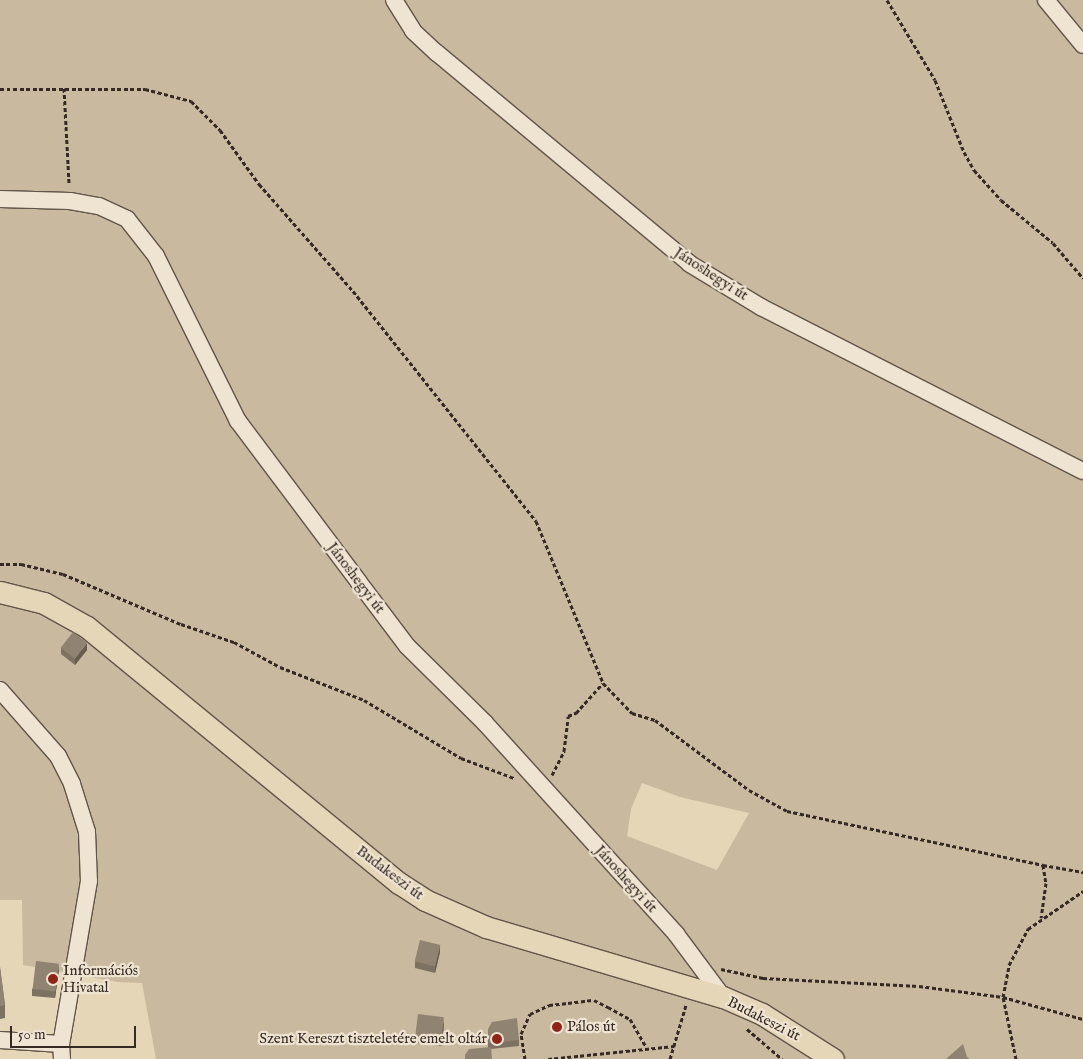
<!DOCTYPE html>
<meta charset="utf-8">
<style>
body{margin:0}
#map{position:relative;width:1083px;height:1059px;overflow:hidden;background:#e6d6b8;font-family:"IM FELL English",serif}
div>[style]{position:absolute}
.green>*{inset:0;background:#c8b99f}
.path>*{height:3px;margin-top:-1.5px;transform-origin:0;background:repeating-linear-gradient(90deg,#352924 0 4px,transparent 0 6.5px)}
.roads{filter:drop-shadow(1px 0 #615449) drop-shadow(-1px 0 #615449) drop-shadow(0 1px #615449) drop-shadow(0 -1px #615449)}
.minor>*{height:16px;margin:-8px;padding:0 8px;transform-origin:8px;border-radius:8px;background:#efe4d1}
.major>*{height:21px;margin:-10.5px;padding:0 10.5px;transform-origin:10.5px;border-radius:10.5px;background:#e6d6b8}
.wall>*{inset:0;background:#7d7161}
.shaded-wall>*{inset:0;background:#665c4f}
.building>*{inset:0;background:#918371;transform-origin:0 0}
.dots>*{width:14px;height:14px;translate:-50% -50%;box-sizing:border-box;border:2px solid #efe4d1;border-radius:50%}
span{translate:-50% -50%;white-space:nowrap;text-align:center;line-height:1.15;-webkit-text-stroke:4.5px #efe4d1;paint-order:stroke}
.street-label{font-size:15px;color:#352924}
.poi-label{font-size:15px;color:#352924}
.left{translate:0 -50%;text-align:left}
.right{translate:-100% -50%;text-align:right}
.scale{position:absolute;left:10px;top:1026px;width:126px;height:22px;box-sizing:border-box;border:2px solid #352924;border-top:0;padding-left:6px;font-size:15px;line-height:18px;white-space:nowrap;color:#352924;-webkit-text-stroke:4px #efe4d1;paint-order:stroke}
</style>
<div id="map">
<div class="green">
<div style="clip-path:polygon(evenodd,0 0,1083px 0,1083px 1059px,156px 1059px,142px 983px,118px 982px,23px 965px,22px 900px,0 900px,0 0,642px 783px,680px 797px,749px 813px,717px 870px,627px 836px,631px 809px,642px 783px)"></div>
</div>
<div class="path">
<div style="left:887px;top:0;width:93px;rotate:59deg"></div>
<div style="left:935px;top:80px;width:78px;rotate:68.1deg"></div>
<div style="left:964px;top:152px;width:21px;rotate:61deg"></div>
<div style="left:974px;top:170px;width:40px;rotate:48deg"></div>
<div style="left:1001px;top:200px;width:67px;rotate:39.6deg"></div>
<div style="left:1053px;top:243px;width:46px;rotate:49.4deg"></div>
<div style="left:64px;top:88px;width:97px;rotate:87deg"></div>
<div style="left:0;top:89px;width:145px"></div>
<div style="left:145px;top:89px;width:48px;rotate:14.6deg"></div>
<div style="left:191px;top:101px;width:41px;rotate:45deg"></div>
<div style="left:220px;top:130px;width:67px;rotate:54.2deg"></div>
<div style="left:259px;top:184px;width:142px;rotate:48.7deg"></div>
<div style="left:353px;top:291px;width:294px;rotate:51.5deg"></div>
<div style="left:536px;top:521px;width:175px;rotate:67.5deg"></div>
<div style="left:603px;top:683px;width:42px;rotate:46deg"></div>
<div style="left:632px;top:713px;width:24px;rotate:17deg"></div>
<div style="left:655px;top:720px;width:117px;rotate:36.7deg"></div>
<div style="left:749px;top:790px;width:43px;rotate:28.9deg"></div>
<div style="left:787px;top:811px;width:262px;rotate:11.9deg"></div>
<div style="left:1043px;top:865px;width:18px;rotate:81deg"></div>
<div style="left:1046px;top:883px;width:35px;rotate:98deg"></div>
<div style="left:0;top:564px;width:21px"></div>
<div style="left:21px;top:564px;width:43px;rotate:13.4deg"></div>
<div style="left:63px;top:574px;width:128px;rotate:23deg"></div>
<div style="left:181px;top:624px;width:56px;rotate:18.8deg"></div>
<div style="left:234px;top:642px;width:52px;rotate:28.5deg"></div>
<div style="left:280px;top:667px;width:90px;rotate:21.4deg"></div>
<div style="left:364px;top:700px;width:113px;rotate:30.9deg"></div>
<div style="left:461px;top:758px;width:57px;rotate:20.7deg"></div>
<div style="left:552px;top:775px;width:27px;rotate:-63deg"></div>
<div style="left:564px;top:751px;width:35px;rotate:-83deg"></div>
<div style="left:568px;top:716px;width:9px;rotate:-21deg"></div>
<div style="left:576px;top:713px;width:40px;rotate:-48deg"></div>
<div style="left:1043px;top:865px;width:41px;rotate:9.9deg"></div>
<div style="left:721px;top:969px;width:43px;rotate:12.1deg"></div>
<div style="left:763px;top:978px;width:156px;rotate:2.9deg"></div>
<div style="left:919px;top:986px;width:85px;rotate:7.5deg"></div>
<div style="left:1003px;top:997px;width:83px;rotate:15.4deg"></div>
<div style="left:747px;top:1029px;width:46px;rotate:40.6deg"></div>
<div style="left:525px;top:1059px;width:25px;rotate:-99deg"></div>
<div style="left:521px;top:1034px;width:22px;rotate:-66deg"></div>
<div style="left:530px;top:1014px;width:21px;rotate:-25deg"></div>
<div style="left:549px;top:1005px;width:19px;rotate:-6deg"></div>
<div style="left:568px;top:1003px;width:26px;rotate:-7deg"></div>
<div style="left:594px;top:1000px;width:16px;rotate:27deg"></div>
<div style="left:608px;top:1007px;width:25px;rotate:29deg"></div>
<div style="left:630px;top:1019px;width:32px;rotate:60deg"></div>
<div style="left:548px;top:1059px;width:127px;rotate:-5.9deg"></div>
<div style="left:670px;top:1059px;width:56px;rotate:-73.5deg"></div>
<div style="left:1016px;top:1059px;width:63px;rotate:-101.8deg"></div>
<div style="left:1003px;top:997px;width:33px;rotate:-79deg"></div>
<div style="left:1009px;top:965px;width:41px;rotate:-62.2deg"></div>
<div style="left:1028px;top:929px;width:67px;rotate:-34.6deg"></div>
</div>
<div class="roads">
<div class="minor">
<div style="left:394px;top:0;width:36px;rotate:58deg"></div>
<div style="left:413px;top:31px;width:33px;rotate:43deg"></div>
<div style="left:437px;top:53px;width:329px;rotate:39.8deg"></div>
<div style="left:690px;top:264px;width:83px;rotate:31.2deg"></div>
<div style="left:761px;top:307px;width:361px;rotate:27deg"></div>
<div style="left:1046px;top:0;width:58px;rotate:50.6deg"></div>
<div style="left:0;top:199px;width:70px;rotate:1.6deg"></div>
<div style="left:70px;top:201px;width:29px;rotate:10deg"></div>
<div style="left:99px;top:206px;width:31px;rotate:25deg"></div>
<div style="left:127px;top:219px;width:47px;rotate:51.9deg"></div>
<div style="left:156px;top:256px;width:184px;rotate:63.6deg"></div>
<div style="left:238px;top:421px;width:200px;rotate:53.1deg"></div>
<div style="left:358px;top:581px;width:81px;rotate:53deg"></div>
<div style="left:407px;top:646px;width:110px;rotate:44.6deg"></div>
<div style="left:485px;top:723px;width:285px;rotate:47.8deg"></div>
<div style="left:676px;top:934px;width:79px;rotate:53.3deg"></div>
<div style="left:0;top:690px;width:88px;rotate:48.7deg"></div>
<div style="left:58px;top:756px;width:31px;rotate:63deg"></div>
<div style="left:72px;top:784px;width:50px;rotate:72.6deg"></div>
<div style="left:87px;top:832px;width:49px;rotate:87.7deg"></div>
<div style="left:89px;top:881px;width:165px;rotate:99.7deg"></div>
<div style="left:61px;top:1044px;width:15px;rotate:86deg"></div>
<div style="left:0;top:1040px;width:61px;rotate:3.8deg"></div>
</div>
<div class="major">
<div style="left:0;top:592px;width:45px;rotate:14deg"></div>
<div style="left:44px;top:603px;width:49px;rotate:29.2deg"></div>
<div style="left:87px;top:627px;width:404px;rotate:39.4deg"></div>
<div style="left:399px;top:883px;width:31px;rotate:33deg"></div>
<div style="left:425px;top:900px;width:67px;rotate:23.9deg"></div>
<div style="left:486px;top:927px;width:247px;rotate:16.5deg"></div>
<div style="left:723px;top:997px;width:43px;rotate:23.6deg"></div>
<div style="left:762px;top:1014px;width:84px;rotate:32.4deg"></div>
</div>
</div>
<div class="wall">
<div style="clip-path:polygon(61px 648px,87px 650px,75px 665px,61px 654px)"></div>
<div style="clip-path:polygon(440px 952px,435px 973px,415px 968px,415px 961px)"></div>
<div style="clip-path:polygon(0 967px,5px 1005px,5px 1018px,0 1019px)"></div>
<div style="clip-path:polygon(59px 970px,55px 998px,32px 996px,32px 989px)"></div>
<div style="clip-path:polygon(444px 1023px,442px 1046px,415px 1043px,415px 1036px)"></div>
<div style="clip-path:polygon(488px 1029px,519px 1040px,519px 1046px,491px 1049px,488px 1048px)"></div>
</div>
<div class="shaded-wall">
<div style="clip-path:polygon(87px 643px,87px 650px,75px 665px,75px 659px)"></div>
<div style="clip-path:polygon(440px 945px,440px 952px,435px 973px,435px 966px)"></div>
<div style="clip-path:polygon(59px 964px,59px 970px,55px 998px,55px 992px)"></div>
<div style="clip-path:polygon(444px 1017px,444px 1023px,442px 1046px,442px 1039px)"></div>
</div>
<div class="building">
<div style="left:73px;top:632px;width:18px;height:20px;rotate:38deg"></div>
<div style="left:420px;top:940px;width:21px;height:22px;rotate:14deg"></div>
<div style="left:36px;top:961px;width:23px;height:28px;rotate:7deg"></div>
<div style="clip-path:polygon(0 967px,5px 1005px,0 1006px)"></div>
<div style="left:418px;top:1014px;width:26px;height:22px;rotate:7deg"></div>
<div style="clip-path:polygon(517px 1018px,519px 1040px,489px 1043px,488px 1029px,492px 1022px)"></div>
<div style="clip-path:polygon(963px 1044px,967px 1057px,970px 1059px,946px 1059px)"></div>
<div style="clip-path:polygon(491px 1047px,492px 1059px,465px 1059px,465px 1055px,469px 1049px)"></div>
</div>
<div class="dots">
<div style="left:53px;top:979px;background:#8f2418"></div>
<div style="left:557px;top:1027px;background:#8f2418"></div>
<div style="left:497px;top:1039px;background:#8f2418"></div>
</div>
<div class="street-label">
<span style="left:711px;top:274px;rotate:33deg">Jánoshegyi út</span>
<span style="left:356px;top:578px;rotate:53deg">Jánoshegyi út</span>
<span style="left:390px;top:873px;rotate:37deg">Budakeszi út</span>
<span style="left:626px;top:879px;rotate:48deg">Jánoshegyi út</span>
<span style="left:764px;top:1019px;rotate:27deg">Budakeszi út</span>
</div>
<div class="poi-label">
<span class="left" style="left:63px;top:979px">Információs<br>Hivatal</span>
<span class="left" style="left:567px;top:1027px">Pálos út</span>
<span class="right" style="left:487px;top:1039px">Szent Kereszt tiszteletére emelt oltár</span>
</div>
<div class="scale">50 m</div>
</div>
